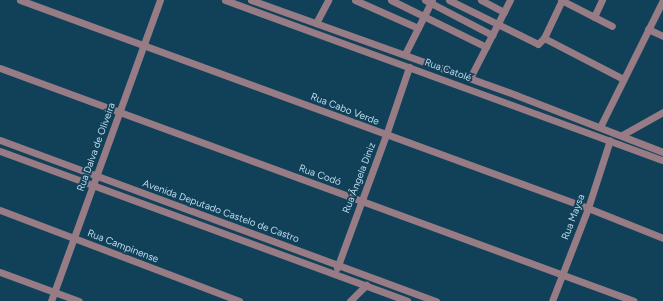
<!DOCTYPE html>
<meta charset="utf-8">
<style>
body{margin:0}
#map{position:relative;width:663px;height:301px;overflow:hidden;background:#114159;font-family:Figtree,sans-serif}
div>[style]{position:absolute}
.minor>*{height:7px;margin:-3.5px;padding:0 3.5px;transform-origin:3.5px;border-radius:3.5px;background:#977b85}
span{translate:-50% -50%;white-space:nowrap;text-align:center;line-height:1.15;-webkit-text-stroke:3.5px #114159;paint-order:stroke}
.street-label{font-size:10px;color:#bcdaec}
</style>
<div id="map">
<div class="minor">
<div style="left:20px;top:0;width:605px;rotate:20.11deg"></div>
<div style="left:588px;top:208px;width:81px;rotate:21.8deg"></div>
<div style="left:225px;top:0;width:466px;rotate:20.1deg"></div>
<div style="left:251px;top:0;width:282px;rotate:19.7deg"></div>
<div style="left:516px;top:95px;width:158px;rotate:21.2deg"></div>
<div style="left:355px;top:0;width:69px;rotate:24deg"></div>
<div style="left:391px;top:0;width:106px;rotate:26.3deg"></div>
<div style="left:425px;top:0;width:76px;rotate:27.6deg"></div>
<div style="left:449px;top:0;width:99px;rotate:26.3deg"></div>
<div style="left:538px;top:44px;width:8px;rotate:-45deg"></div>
<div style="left:544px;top:38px;width:42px;rotate:-64.7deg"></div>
<div style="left:481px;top:0;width:26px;rotate:28deg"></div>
<div style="left:561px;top:0;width:57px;rotate:27deg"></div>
<div style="left:594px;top:17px;width:19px;rotate:-65deg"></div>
<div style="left:316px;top:23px;width:26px;rotate:-62deg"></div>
<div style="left:648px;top:29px;width:17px;rotate:25deg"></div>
<div style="left:544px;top:38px;width:89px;rotate:27.4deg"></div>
<div style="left:405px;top:54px;width:60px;rotate:-63.4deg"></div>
<div style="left:0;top:68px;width:675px;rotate:20.18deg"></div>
<div style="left:470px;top:78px;width:88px;rotate:-62.9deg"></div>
<div style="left:600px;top:127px;width:142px;rotate:-63.6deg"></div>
<div style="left:622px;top:135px;width:47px;rotate:-29.3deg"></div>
<div style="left:0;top:140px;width:465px;rotate:20.3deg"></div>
<div style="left:0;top:151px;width:434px;rotate:20.2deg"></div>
<div style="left:0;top:210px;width:256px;rotate:20.8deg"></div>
<div style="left:337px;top:268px;width:142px;rotate:-69.8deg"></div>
<div style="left:386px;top:135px;width:72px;rotate:-71.3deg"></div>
<div style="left:0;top:272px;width:84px;rotate:20.2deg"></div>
<div style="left:51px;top:301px;width:320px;rotate:-70.1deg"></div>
<div style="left:350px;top:301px;width:23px;rotate:-45deg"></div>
<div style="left:552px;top:301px;width:100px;rotate:-68.8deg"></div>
<div style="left:588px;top:208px;width:71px;rotate:-72.1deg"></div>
</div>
<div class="street-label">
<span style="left:448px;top:70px;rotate:20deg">Rua Catolé</span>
<span style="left:345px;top:109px;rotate:21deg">Rua Cabo Verde</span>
<span style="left:96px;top:147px;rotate:-70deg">Rua Dalva de Oliveira</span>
<span style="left:320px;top:175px;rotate:20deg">Rua Codó</span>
<span style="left:359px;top:178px;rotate:-69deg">Rua Ângela Diniz</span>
<span style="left:221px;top:211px;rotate:20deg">Avenida Deputado Castelo de Castro</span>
<span style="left:573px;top:217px;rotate:-69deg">Rua Maysa</span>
<span style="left:123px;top:246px;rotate:21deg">Rua Campinense</span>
</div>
</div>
